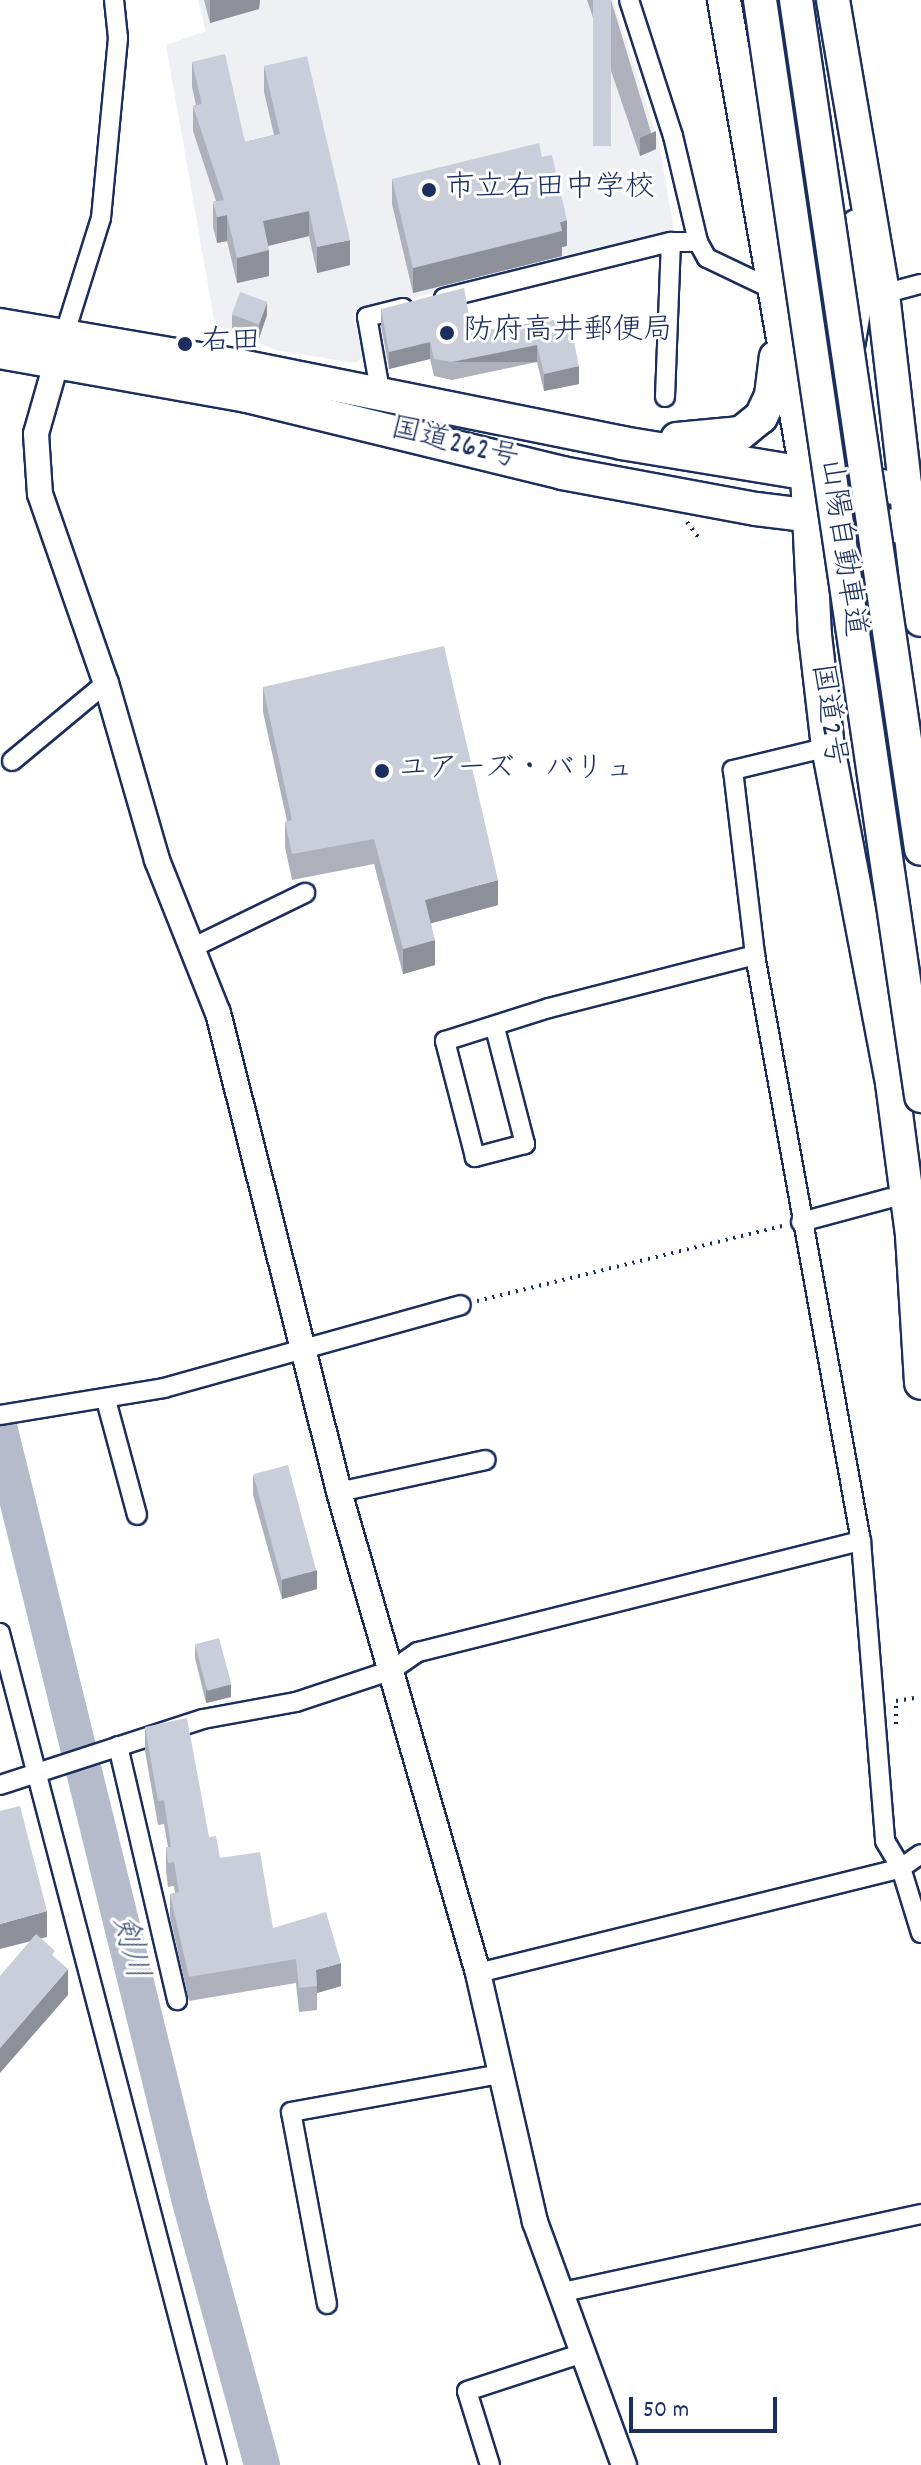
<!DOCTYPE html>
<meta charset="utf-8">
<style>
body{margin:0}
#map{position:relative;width:921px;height:2465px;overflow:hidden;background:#fff;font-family:Dekko,"Klee One",sans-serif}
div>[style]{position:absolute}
.built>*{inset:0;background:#eff0f4}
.river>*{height:36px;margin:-18px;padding:0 18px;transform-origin:18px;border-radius:18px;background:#b5bbca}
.path>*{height:4px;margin-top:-2px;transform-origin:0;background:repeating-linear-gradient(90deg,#1b2f5e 0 2px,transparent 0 8px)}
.roads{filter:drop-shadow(2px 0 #1b2f5e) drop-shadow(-2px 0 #1b2f5e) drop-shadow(0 2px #1b2f5e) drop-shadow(0 -2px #1b2f5e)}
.street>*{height:18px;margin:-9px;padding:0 9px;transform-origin:9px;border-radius:9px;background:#fff}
.secondary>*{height:24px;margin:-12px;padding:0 12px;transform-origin:12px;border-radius:12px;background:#fff}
.highway>*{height:32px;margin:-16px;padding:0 16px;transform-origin:16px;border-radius:16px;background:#fff}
.bridges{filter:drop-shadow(2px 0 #1b2f5e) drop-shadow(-2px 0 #1b2f5e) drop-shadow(0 2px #1b2f5e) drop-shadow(0 -2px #1b2f5e)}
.highway-bridge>*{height:32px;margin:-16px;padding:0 16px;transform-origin:16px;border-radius:16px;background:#fff}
.wall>*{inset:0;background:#aeb1bb}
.shaded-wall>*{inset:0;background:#8d9099;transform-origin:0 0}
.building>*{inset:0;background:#caceda;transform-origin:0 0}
.dots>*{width:22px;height:22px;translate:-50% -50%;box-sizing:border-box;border:4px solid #fff;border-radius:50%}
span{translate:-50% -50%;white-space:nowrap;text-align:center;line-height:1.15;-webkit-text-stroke:6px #fff;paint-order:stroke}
.poi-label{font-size:30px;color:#1b2f5e}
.left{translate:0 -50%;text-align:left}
.street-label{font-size:30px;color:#1b2f5e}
.water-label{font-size:32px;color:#49597e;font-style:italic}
.scale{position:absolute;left:629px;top:2397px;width:148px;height:36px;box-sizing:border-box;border:4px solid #1b2f5e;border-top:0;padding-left:10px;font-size:24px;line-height:28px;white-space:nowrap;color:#1b2f5e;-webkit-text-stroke:6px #fff;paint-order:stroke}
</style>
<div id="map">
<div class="built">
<div style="clip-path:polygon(198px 0,613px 0,659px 143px,675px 237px,353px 312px,363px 357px,355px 363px,276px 350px,215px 325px,166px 45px,206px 31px)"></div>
</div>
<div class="river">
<div style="left:0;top:1430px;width:791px;rotate:76.17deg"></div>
<div style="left:189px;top:2198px;width:277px;rotate:74.7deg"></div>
</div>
<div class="path">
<div style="left:687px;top:522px;width:22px;rotate:54deg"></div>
<div style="left:477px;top:1301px;width:315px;rotate:-13.8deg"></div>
<div style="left:896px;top:1724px;width:23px;rotate:-90deg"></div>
<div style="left:896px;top:1701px;width:19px;rotate:-9deg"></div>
</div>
<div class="roads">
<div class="street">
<div style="left:629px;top:0;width:143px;rotate:72.1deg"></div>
<div style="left:673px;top:136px;width:109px;rotate:76.7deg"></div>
<div style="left:698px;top:242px;width:18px;rotate:61deg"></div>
<div style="left:707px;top:258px;width:74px;rotate:25.5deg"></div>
<div style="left:883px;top:294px;width:39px;rotate:-15deg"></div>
<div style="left:444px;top:298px;width:234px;rotate:-13.9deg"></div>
<div style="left:671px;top:242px;width:27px"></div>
<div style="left:64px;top:336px;width:124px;rotate:-72.6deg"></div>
<div style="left:101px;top:218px;width:181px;rotate:-84.6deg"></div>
<div style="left:118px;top:38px;width:38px;rotate:-96deg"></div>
<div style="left:381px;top:396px;width:80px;rotate:-100deg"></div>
<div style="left:367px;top:317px;width:37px;rotate:-14deg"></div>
<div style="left:665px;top:397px;width:155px;rotate:-87.8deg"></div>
<div style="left:828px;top:747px;width:98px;rotate:166.4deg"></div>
<div style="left:733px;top:770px;width:186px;rotate:83.2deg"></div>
<div style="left:755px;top:955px;width:596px;rotate:79.75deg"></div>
<div style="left:861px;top:1541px;width:301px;rotate:85.4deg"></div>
<div style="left:885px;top:1841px;width:31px;rotate:59deg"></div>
<div style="left:901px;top:1868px;width:68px;rotate:72.9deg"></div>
<div style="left:12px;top:761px;width:122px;rotate:-39.7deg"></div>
<div style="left:192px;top:948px;width:126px;rotate:-26deg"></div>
<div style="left:495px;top:1028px;width:120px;rotate:75.5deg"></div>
<div style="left:525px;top:1144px;width:52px;rotate:165.4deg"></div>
<div style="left:475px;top:1157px;width:120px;rotate:-104.5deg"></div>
<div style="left:445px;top:1041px;width:109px;rotate:-17.6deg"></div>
<div style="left:549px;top:1008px;width:213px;rotate:-14.4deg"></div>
<div style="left:801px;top:1222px;width:92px;rotate:-15.1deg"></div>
<div style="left:106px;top:1400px;width:119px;rotate:74.9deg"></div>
<div style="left:0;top:1415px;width:166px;rotate:-9.3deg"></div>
<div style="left:164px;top:1388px;width:308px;rotate:-15.6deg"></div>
<div style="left:339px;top:1492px;width:150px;rotate:-12.3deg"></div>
<div style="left:0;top:1633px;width:860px;rotate:75.38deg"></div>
<div style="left:118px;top:1746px;width:261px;rotate:76.9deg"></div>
<div style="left:0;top:1785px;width:213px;rotate:-18deg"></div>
<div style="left:203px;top:1719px;width:95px;rotate:-10.4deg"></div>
<div style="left:296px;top:1702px;width:101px;rotate:-18.4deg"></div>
<div style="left:392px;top:1670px;width:32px;rotate:-35deg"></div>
<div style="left:418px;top:1652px;width:457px;rotate:-14.1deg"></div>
<div style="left:478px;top:1973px;width:436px;rotate:-13.9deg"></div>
<div style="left:901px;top:1868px;width:24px;rotate:-35deg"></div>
<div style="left:559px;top:2293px;width:371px;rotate:-12.3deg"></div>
<div style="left:327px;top:2304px;width:195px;rotate:-100.6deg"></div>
<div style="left:291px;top:2112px;width:212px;rotate:-10.3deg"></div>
<div style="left:490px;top:2465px;width:77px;rotate:-107.3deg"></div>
<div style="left:467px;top:2391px;width:119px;rotate:-18.1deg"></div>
</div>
<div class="secondary">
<div style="left:61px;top:346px;width:91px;rotate:105.9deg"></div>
<div style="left:36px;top:434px;width:60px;rotate:86.2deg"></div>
<div style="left:40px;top:494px;width:200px;rotate:70.8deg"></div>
<div style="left:106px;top:683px;width:184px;rotate:73.9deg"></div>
<div style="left:157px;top:860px;width:165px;rotate:68.3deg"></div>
<div style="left:218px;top:1013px;width:494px;rotate:75.8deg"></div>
<div style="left:339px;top:1492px;width:501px;rotate:73.88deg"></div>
<div style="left:478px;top:1973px;width:255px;rotate:77.1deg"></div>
<div style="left:535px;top:2222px;width:259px;rotate:69.9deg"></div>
</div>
<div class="highway">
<div style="left:724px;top:0;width:481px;rotate:80.1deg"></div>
<div style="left:807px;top:474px;width:161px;rotate:87.2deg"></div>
<div style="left:815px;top:635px;width:113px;rotate:83.4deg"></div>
<div style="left:828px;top:747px;width:342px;rotate:79.2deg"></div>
<div style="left:892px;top:1083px;width:153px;rotate:82.5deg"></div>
<div style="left:912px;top:1235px;width:148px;rotate:86.5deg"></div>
<div style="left:833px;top:0;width:298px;rotate:80.3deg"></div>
<div style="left:883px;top:294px;width:328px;rotate:83.4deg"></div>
<div style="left:0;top:325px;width:244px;rotate:9.7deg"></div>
<div style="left:241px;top:366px;width:389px;rotate:11.4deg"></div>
<div style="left:622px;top:443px;width:289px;rotate:9.4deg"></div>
<div style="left:0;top:352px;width:251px;rotate:10.1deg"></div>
<div style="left:247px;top:396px;width:324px;rotate:13.7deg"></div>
<div style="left:562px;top:473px;width:197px;rotate:10.5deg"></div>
<div style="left:756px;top:509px;width:155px;rotate:7deg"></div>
<div style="left:677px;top:439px;width:64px;rotate:-5.4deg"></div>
<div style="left:741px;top:433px;width:26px;rotate:-39deg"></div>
<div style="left:761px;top:417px;width:23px;rotate:-65deg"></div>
<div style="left:771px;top:396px;width:39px;rotate:-83deg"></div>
<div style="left:820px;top:447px;width:46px;rotate:-66.8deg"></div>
<div style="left:838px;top:405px;width:100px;rotate:-80.3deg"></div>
<div style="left:855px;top:306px;width:80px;rotate:-88.6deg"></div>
</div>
</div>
<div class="bridges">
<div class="highway-bridge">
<div style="left:760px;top:0;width:1108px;rotate:81.64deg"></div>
<div style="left:796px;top:0;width:858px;rotate:81.62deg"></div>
</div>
</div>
<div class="wall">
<div style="clip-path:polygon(204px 0,260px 0,259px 9px,210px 23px)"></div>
<div style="clip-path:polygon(587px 0,611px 0,656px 149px,640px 156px)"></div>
<div style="clip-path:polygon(192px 62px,245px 142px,274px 135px,264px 92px,264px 66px,350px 265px,317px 273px,309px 236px,268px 246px,269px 276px,237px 283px,227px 241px,217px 243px,213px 227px,213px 202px,216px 201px,193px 131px,193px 106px,196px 105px,192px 87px)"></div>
<div style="clip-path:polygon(542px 157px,567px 246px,562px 247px,562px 256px,413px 293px,392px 204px,392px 179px)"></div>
<div style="clip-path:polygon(381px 309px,472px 332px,569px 318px,579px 384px,544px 391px,537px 362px,452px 380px,434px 376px,430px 359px,389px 369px,381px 326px)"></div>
<div style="clip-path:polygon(232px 315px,267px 315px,259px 338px,232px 328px)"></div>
<div style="clip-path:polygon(263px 687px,498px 905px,431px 923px,435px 965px,403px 974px,374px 864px,292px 880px,285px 847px,285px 822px,287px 821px,263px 712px)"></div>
<div style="clip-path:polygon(253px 1475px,317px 1589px,282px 1599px,253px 1495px)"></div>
<div style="clip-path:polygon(195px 1645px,231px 1697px,206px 1703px,195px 1658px)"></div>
<div style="clip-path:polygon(145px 1727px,209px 1837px,220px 1858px,273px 1928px,341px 1986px,317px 1993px,317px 2010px,299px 2012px,296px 1983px,189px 2001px,170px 1917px,170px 1894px,175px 1893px,174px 1886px,168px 1887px,166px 1871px,166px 1847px,168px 1847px,164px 1824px,158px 1825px,145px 1751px)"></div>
</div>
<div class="shaded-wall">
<div style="clip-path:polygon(210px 0,260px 0,259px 9px,210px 23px)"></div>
<div style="clip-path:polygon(656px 131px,656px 149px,640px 156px,640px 138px)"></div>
<div style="clip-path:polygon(309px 211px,309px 236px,263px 247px,263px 221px)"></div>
<div style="clip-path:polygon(227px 215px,227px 241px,217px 243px,217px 217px)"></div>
<div style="clip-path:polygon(567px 220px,567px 246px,562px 247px,562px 256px,413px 293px,413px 268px)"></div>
<div style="clip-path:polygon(350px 240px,350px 265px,317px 273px,317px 247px)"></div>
<div style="clip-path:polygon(269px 250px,269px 276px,237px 283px,237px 258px)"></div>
<div style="clip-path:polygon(267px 302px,267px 315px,259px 338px,259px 324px)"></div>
<div style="clip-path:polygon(430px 342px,430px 359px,389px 369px,389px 352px)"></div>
<div style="left:537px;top:345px;width:17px;height:87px;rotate:90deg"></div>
<div style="clip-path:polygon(579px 366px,579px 384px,544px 391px,544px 374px)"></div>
<div style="clip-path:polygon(498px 880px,498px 905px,425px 925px,425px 900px)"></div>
<div style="clip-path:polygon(435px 940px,435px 965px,403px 974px,403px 949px)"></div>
<div style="clip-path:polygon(317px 1570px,317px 1589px,282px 1599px,282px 1580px)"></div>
<div style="clip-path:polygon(231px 1684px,231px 1697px,206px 1703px,206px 1690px)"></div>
<div style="clip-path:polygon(47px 1911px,47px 1937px,0 1949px,0 1924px)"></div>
<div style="clip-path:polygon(341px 1963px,341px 1986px,317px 1993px,316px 1970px)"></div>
<div style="clip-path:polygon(68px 1969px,68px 1995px,0 2073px,0 2048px)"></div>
</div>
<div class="building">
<div style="left:593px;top:0;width:18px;height:146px"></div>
<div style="clip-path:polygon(225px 54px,245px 142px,280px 134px,264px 66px,307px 56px,350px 240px,317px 247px,309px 211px,263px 221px,269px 250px,237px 258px,227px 215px,217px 217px,213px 202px,224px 200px,193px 106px,202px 104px,192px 62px)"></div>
<div style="clip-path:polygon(539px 143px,542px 157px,552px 155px,567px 220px,560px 222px,562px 231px,413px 268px,392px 179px)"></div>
<div style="clip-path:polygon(464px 288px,472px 332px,569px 318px,579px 366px,544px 374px,537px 345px,452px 362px,434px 359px,430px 342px,389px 352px,381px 309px)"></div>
<div style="left:240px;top:292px;width:29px;height:24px;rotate:20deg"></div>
<div style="clip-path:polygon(444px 646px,498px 880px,425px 900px,435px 940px,403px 949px,374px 839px,292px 854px,285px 822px,292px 820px,263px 687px)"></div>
<div style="left:288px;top:1465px;width:109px;height:36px;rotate:75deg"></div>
<div style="left:219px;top:1638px;width:48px;height:25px;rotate:75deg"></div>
<div style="clip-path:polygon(187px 1718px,209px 1837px,216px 1836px,220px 1858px,260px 1852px,273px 1928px,326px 1912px,341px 1963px,316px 1970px,317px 1986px,299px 1988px,296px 1959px,189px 1977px,170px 1894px,179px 1892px,174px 1862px,168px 1863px,166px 1847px,171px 1847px,164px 1800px,158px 1801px,145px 1727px)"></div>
<div style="clip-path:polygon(20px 1806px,47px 1911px,0 1924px,0 1811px)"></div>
<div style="clip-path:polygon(36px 1934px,55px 1951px,52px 1955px,68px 1969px,0 2048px,0 1976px)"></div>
</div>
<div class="dots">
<div style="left:429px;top:190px;background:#1b2f5e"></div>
<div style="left:447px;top:333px;background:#1b2f5e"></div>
<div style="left:185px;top:344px;background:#1b2f5e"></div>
<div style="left:382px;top:771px;background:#1b2f5e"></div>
</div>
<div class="poi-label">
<span class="left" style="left:445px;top:190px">市立右田中学校</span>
<span class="left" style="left:463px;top:333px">防府高井郵便局</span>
<span class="left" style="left:201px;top:344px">右田</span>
<span class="left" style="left:398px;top:771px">ユアーズ・バリュ</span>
</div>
<div class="street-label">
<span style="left:454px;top:446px;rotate:14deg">国道262号</span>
<span style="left:840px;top:548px;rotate:82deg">山陽自動車道</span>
<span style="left:826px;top:715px;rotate:82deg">国道2号</span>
</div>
<div class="water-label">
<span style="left:128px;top:1948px;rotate:76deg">剣川</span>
</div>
<div class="scale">50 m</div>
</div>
